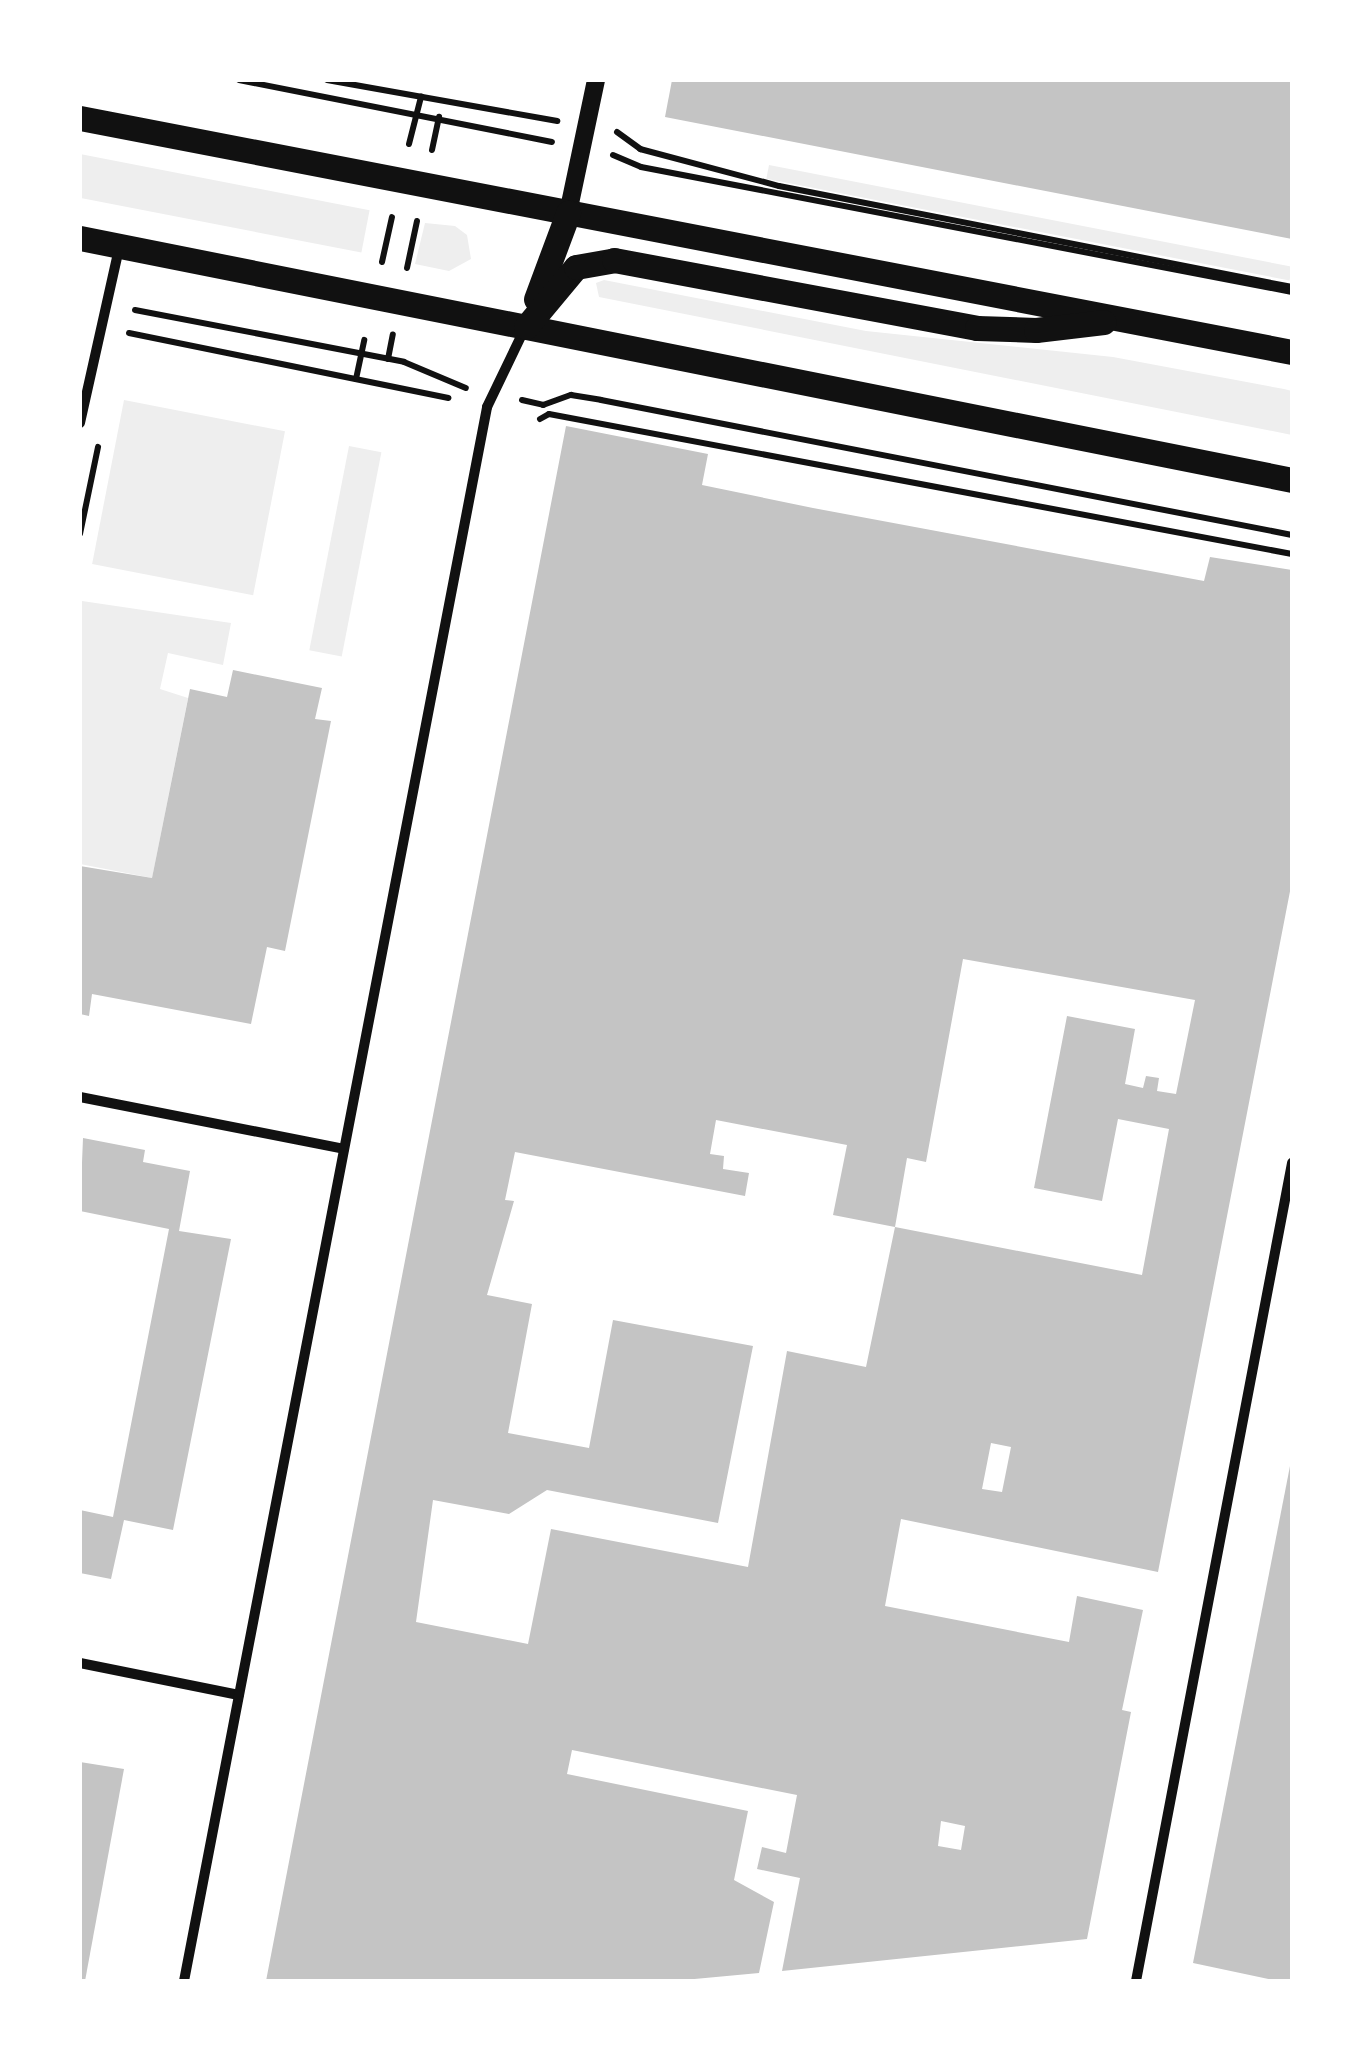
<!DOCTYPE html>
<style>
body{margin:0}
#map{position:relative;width:1372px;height:2061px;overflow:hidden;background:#fff;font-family:"Roboto Serif",serif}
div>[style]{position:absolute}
.green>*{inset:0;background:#eee;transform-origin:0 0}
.building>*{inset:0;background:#c4c4c4}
.path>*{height:6px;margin:-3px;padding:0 3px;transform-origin:3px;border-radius:3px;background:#111}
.minor>*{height:10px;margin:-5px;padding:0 5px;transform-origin:5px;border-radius:5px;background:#111}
.tertiary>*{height:18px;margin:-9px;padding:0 9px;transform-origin:9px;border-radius:9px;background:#111}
.primary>*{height:25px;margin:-12.5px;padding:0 12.5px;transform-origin:12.5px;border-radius:12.5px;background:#111}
span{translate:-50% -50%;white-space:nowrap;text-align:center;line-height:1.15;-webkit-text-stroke:10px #fff;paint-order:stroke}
.frame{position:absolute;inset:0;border:82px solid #fff;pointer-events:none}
</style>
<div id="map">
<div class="green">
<div style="left:80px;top:154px;width:295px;height:43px;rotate:11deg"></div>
<div style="left:769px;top:165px;width:533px;height:14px;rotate:11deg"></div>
<div style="clip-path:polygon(425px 223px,455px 226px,467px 235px,471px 259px,449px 271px,415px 264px)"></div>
<div style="clip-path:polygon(604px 280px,866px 331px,1113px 357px,1284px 389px,1292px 391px,1292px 435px,599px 297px,596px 283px)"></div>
<div style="left:124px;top:400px;width:164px;height:167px;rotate:11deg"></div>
<div style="left:349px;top:446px;width:33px;height:208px;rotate:11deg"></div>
<div style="clip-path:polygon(82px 601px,231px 623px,223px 665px,168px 653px,160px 689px,188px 698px,152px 878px,80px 864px)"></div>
</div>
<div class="building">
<div style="clip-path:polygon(672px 80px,1292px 80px,1292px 239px,665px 117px)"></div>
<div style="clip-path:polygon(evenodd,566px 426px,708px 454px,702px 485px,813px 508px,1204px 581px,1210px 557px,1292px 570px,1292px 881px,1158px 1572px,901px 1519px,885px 1606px,1069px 1642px,1077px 1596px,1143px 1610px,1122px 1710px,1131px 1712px,1087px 1939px,782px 1971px,800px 1878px,757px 1869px,762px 1847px,786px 1853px,797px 1795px,572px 1750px,567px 1774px,748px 1811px,734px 1880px,774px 1902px,759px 1973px,673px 1981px,266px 1981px,566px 426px,963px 959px,1195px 1000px,1176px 1094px,1157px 1091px,1159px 1078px,1146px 1076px,1143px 1088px,1125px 1084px,1135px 1029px,1067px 1016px,1034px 1188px,1102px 1201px,1118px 1119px,1169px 1129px,1142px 1275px,895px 1227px,907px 1158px,926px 1162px,963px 959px,566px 426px,716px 1120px,847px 1145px,833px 1215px,895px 1227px,866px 1367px,787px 1351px,748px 1567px,551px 1529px,528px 1644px,416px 1622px,433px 1500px,509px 1514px,547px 1490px,718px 1523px,753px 1346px,613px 1320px,589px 1448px,508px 1433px,532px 1304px,487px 1295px,514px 1201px,505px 1200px,515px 1152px,745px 1196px,749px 1173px,723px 1169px,724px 1156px,710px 1154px,716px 1120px,566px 426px,991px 1443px,1011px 1447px,1002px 1492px,982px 1489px,991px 1443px,566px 426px,941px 1821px,965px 1826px,961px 1850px,938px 1846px,941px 1821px)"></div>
<div style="clip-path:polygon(233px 670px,322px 688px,315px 719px,331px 721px,285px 951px,267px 947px,251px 1024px,92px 994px,89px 1016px,80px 1014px,80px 866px,152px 878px,190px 689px,227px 697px)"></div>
<div style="clip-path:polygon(83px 1138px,145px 1150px,143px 1162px,190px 1171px,179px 1231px,231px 1239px,173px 1530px,124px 1520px,111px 1579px,80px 1573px,80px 1510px,113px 1517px,169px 1229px,80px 1211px)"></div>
<div style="clip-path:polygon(1290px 1466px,1292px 1981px,1278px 1981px,1193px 1963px)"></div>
<div style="clip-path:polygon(80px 1762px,124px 1769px,85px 1981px,80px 1981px)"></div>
</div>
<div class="path">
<div style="left:239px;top:80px;width:319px;rotate:11.2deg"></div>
<div style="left:327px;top:80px;width:234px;rotate:10.1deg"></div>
<div style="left:617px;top:132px;width:29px;rotate:36deg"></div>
<div style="left:640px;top:149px;width:144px;rotate:14.9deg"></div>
<div style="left:779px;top:186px;width:523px;rotate:11.14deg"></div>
<div style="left:409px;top:144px;width:49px;rotate:-75.7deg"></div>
<div style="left:432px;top:150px;width:34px;rotate:-78deg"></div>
<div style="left:613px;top:155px;width:30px;rotate:23deg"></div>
<div style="left:641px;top:167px;width:663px;rotate:10.87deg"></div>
<div style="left:382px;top:262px;width:46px;rotate:-77.5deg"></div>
<div style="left:407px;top:268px;width:48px;rotate:-78deg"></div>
<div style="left:135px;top:310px;width:274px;rotate:10.9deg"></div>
<div style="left:404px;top:362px;width:67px;rotate:22.8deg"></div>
<div style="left:129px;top:333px;width:326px;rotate:11.5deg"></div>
<div style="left:388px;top:359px;width:25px;rotate:-79deg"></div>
<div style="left:356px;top:379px;width:40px;rotate:-78deg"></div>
<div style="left:522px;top:400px;width:22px;rotate:13deg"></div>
<div style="left:543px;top:405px;width:30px;rotate:-20deg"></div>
<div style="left:571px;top:395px;width:30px;rotate:9deg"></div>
<div style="left:601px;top:400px;width:704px;rotate:11.05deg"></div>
<div style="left:540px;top:419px;width:10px;rotate:-29deg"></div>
<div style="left:549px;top:414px;width:756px;rotate:10.67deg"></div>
<div style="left:80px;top:534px;width:89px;rotate:-78.3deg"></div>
</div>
<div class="minor">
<div style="left:80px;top:423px;width:179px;rotate:-77.4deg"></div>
<div style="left:80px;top:1097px;width:269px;rotate:11.1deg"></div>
<div style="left:80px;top:1663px;width:162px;rotate:11.4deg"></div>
<div style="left:184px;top:1981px;width:1603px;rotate:-79.1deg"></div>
<div style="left:487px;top:407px;width:88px;rotate:-64.3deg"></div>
<div style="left:1136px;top:1981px;width:833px;rotate:-79.2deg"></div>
</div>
<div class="tertiary">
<div style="left:568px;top:213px;width:136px;rotate:-78.1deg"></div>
</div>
<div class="primary">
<div style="left:80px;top:118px;width:1234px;rotate:10.93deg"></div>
<div style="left:80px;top:238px;width:1236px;rotate:11.29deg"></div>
<div style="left:536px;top:299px;width:92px;rotate:-69.6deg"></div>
<div style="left:526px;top:327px;width:78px;rotate:-50.2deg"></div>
<div style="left:576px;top:267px;width:39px;rotate:-10deg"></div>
<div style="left:614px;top:260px;width:369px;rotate:10.6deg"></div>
<div style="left:977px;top:328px;width:59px;rotate:1.9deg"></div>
<div style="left:1036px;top:330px;width:68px;rotate:-6.7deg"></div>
</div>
<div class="frame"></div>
</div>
